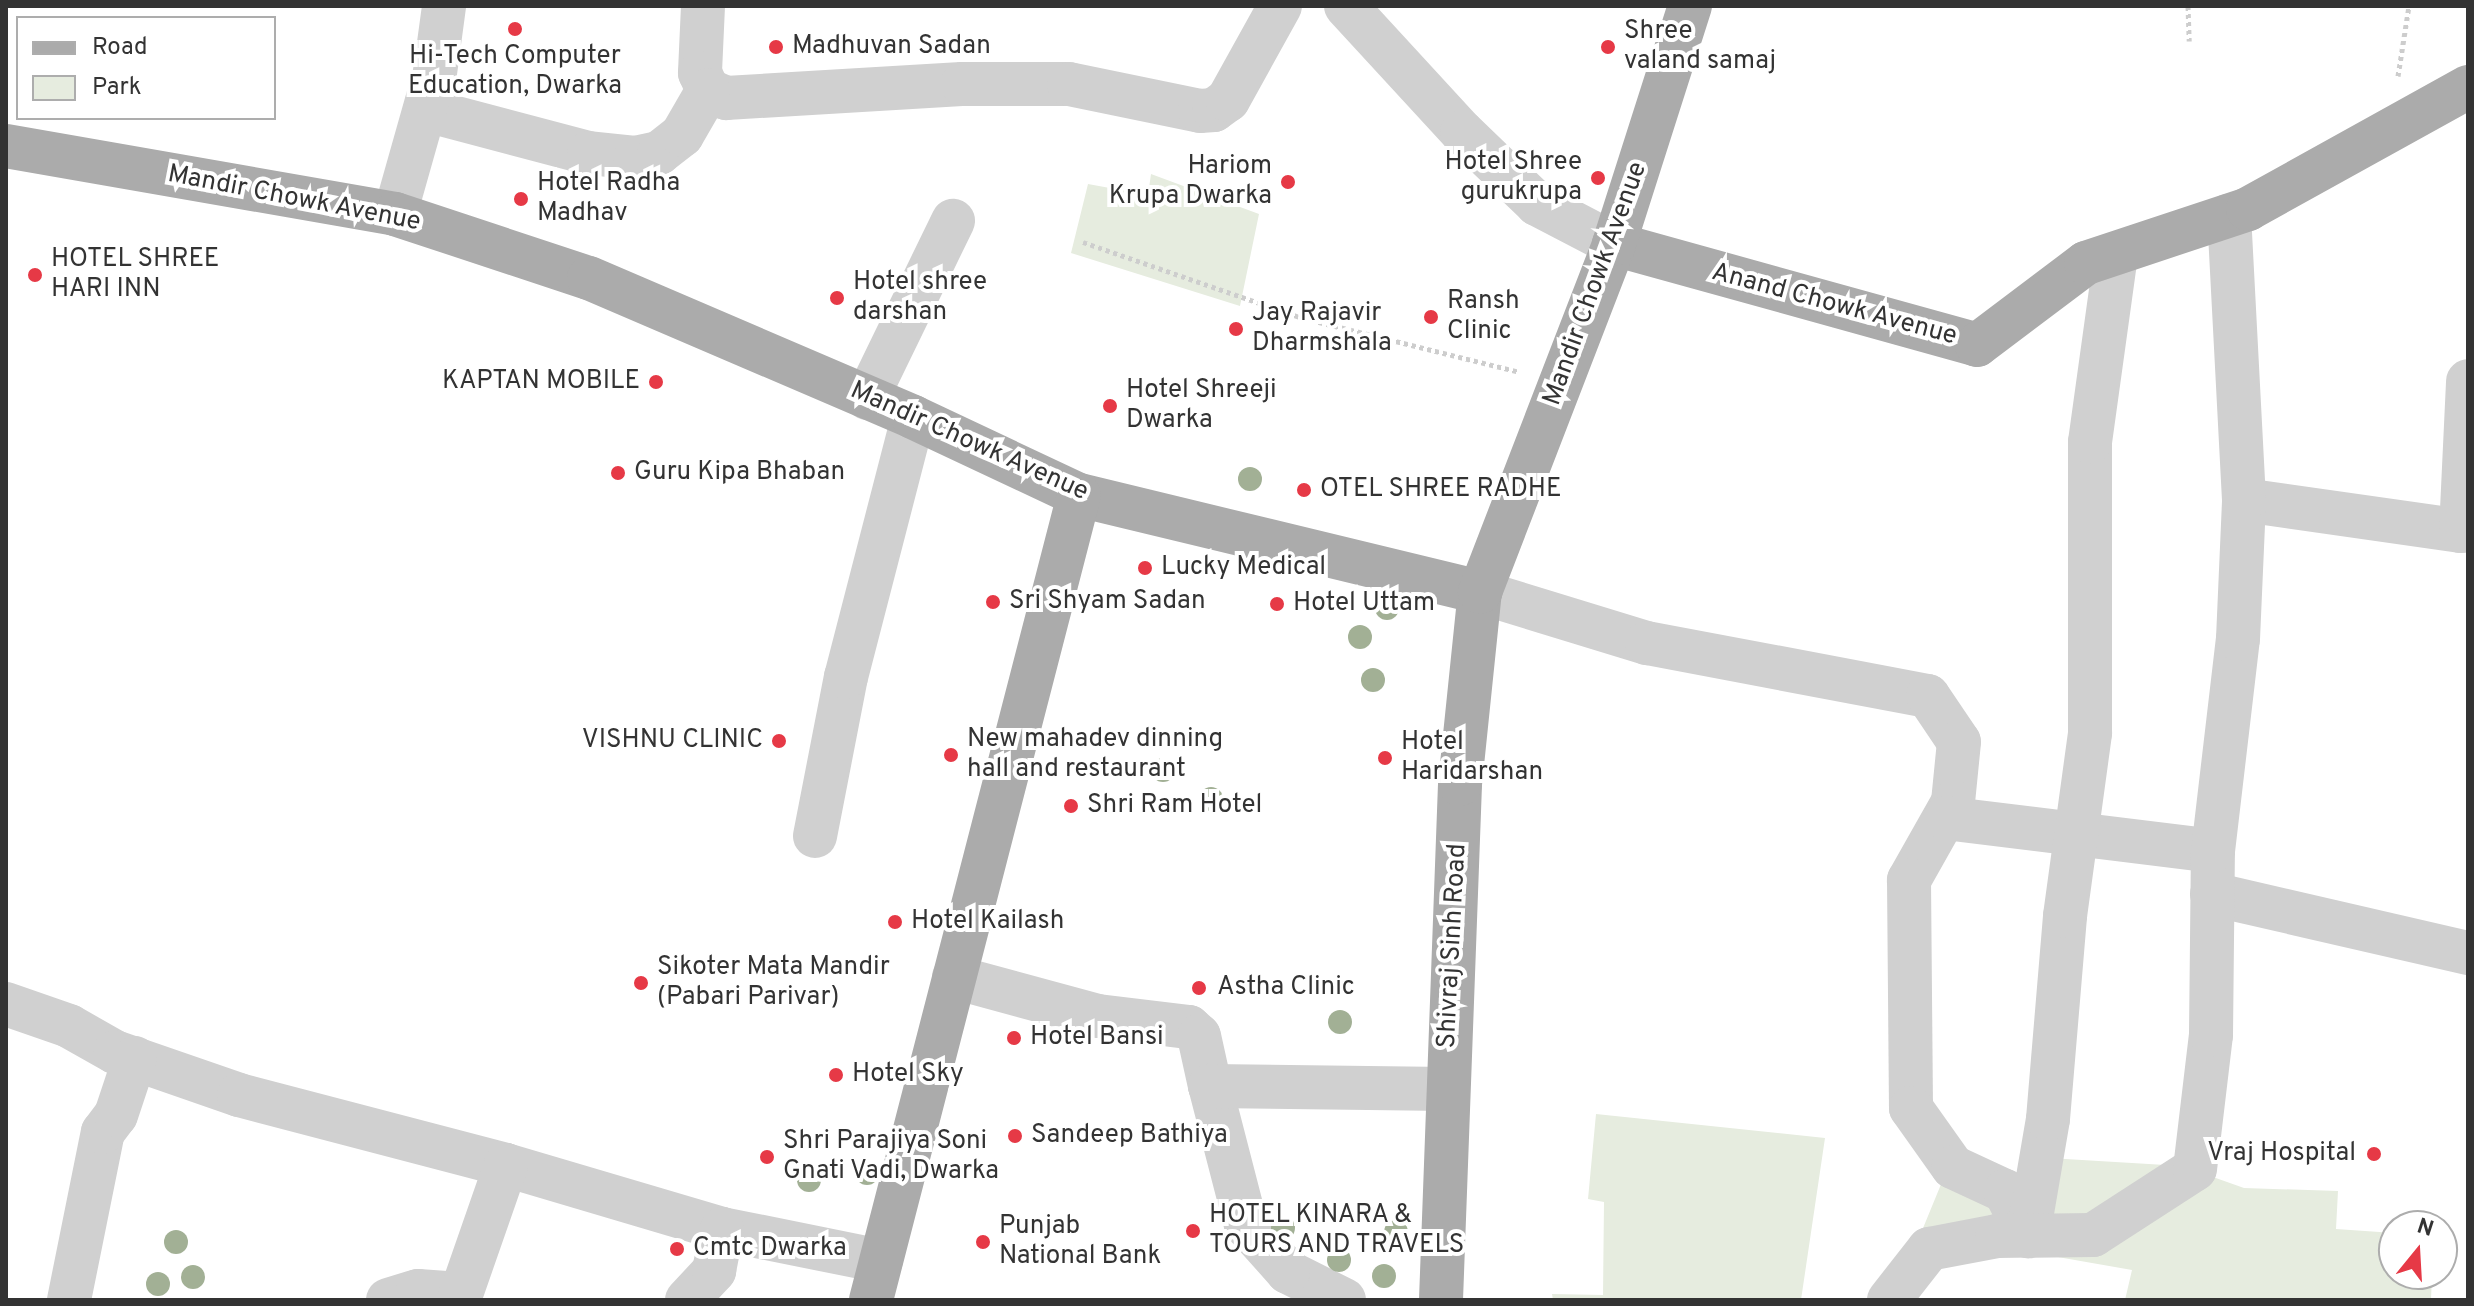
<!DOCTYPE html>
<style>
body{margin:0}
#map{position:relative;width:2474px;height:1306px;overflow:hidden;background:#fff;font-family:Overpass,sans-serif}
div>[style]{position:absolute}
.green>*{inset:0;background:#e6ecdf}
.path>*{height:5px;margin-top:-2.5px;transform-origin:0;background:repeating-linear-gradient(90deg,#cdcdcd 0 4px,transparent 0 8px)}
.minor>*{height:44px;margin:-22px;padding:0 22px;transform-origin:22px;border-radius:22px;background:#d0d0d0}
.major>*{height:44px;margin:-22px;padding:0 22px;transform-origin:22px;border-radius:22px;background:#ababab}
.trees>*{width:24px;height:24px;margin:-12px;border-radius:50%;background:#a2b095}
.dots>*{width:22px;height:22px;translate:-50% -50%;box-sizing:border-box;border:4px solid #fff;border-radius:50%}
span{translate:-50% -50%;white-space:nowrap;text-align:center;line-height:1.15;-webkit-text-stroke:8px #fff;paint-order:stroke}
.poi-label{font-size:26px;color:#333}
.left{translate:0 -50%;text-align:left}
.right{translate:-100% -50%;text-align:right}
.street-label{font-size:26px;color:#333}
.frame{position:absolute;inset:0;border:8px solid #333;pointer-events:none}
.legend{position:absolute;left:16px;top:16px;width:260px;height:104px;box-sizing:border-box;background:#fff;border:2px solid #adadad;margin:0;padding:10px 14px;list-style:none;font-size:24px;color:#333}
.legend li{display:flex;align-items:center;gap:16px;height:40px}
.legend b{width:40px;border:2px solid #adadad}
.north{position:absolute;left:2378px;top:1210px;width:80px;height:80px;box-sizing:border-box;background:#fff;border:2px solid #adadad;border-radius:50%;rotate:18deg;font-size:22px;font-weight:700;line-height:32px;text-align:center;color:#333}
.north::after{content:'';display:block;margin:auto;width:28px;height:36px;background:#e63946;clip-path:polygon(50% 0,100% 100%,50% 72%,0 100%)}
</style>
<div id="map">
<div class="green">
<div style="clip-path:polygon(1151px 174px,1259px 214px,1240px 306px,1071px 253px,1088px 184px,1148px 195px)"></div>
<div style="clip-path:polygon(1596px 1114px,1825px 1138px,1801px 1300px,1553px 1300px,1552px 1294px,1603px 1295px,1604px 1202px,1588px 1199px)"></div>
<div style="clip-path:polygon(2032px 1157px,2182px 1166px,2244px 1188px,2338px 1191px,2336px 1229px,2394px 1233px,2394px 1274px,2432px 1274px,2431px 1300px,2125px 1300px,2132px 1270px,1921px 1233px,1944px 1177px,2027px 1183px)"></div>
</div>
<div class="path">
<div style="left:2188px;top:6px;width:35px;rotate:88deg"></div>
<div style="left:2398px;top:76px;width:71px;rotate:-81.1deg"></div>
<div style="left:1083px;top:242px;width:233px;rotate:19.1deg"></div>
<div style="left:1303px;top:318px;width:223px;rotate:14deg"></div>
</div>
<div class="minor">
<div style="left:703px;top:6px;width:67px;rotate:92.6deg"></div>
<div style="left:700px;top:73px;width:19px;rotate:65deg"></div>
<div style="left:708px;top:90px;width:20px;rotate:24deg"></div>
<div style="left:726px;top:98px;width:236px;rotate:-3.4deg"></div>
<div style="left:962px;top:84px;width:107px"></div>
<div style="left:1069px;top:84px;width:134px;rotate:11.6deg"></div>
<div style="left:1200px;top:111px;width:14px;rotate:-4deg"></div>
<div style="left:1214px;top:110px;width:17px;rotate:-36deg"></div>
<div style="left:1228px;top:100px;width:107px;rotate:-61deg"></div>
<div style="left:1346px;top:6px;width:171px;rotate:47.4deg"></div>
<div style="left:1462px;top:132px;width:104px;rotate:43.8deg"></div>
<div style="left:1537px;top:204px;width:87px;rotate:27.5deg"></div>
<div style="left:426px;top:110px;width:169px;rotate:14.8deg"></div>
<div style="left:589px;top:153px;width:46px;rotate:6.2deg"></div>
<div style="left:635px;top:158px;width:25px;rotate:-12deg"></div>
<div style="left:659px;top:153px;width:29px;rotate:-38deg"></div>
<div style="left:682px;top:135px;width:52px;rotate:-60deg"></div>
<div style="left:395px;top:214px;width:147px;rotate:-74.2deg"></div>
<div style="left:435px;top:73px;width:68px;rotate:-82.3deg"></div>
<div style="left:867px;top:398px;width:197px;rotate:-64.1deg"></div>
<div style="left:2244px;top:500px;width:219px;rotate:8.1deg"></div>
<div style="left:2461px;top:531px;width:150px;rotate:-87.3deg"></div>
<div style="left:1480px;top:592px;width:175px;rotate:17deg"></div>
<div style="left:1647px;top:643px;width:286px;rotate:10.7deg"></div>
<div style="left:1928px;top:696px;width:55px;rotate:56deg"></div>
<div style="left:1959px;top:742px;width:60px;rotate:95.7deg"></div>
<div style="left:1953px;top:802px;width:90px;rotate:119.4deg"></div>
<div style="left:1909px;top:880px;width:228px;rotate:89.5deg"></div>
<div style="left:1911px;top:1108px;width:72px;rotate:54.6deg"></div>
<div style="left:1953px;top:1167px;width:57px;rotate:24.8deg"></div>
<div style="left:2005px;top:1191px;width:51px;rotate:62.9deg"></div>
<div style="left:1945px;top:818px;width:270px;rotate:7deg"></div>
<div style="left:815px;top:836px;width:162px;rotate:-79deg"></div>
<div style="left:846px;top:677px;width:268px;rotate:-75.5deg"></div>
<div style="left:2212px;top:894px;width:263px;rotate:13deg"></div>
<div style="left:954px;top:977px;width:149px;rotate:15.2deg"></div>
<div style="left:1098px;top:1016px;width:92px;rotate:6.9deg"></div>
<div style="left:1189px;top:1027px;width:13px;rotate:42deg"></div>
<div style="left:1199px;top:1036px;width:51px;rotate:77.6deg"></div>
<div style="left:6px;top:1004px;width:67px;rotate:19.2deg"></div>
<div style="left:69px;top:1026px;width:53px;rotate:29.5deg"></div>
<div style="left:115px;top:1052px;width:131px;rotate:19.1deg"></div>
<div style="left:239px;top:1095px;width:276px;rotate:14.7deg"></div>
<div style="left:506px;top:1165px;width:225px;rotate:16.5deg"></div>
<div style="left:722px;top:1229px;width:162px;rotate:11.4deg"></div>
<div style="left:2028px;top:1236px;width:119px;rotate:-80.3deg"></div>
<div style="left:2048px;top:1119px;width:204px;rotate:-85.2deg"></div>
<div style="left:2065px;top:916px;width:185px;rotate:-82.2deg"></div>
<div style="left:2090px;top:733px;width:291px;rotate:-90deg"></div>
<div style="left:2090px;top:442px;width:190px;rotate:-82.1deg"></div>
<div style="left:69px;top:1300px;width:171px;rotate:-78.6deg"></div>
<div style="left:103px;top:1132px;width:21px;rotate:-53deg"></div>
<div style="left:116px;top:1115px;width:60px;rotate:-71.6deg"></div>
<div style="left:388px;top:1300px;width:31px;rotate:-17deg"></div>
<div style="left:418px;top:1291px;width:43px;rotate:4deg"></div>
<div style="left:459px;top:1300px;width:143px;rotate:-70.8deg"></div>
<div style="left:687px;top:1300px;width:40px;rotate:-47deg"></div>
<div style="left:714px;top:1271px;width:43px;rotate:-79.2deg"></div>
<div style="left:1344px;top:1300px;width:63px;rotate:-153.4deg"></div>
<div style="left:1288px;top:1272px;width:63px;rotate:-131.8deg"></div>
<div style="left:1246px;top:1225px;width:144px;rotate:-104.5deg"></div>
<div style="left:1210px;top:1086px;width:237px;rotate:0.7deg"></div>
<div style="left:1889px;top:1300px;width:65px;rotate:-51.9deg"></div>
<div style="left:1929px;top:1249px;width:69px;rotate:-10.8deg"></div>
<div style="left:1997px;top:1236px;width:96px;rotate:-0.6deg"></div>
<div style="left:2093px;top:1235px;width:121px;rotate:-32.9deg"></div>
<div style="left:2195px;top:1169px;width:135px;rotate:-83.2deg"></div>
<div style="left:2211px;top:1035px;width:184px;rotate:-89.4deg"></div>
<div style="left:2213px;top:851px;width:213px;rotate:-83.3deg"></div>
<div style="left:2238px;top:639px;width:139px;rotate:-87.5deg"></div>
<div style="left:2244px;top:500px;width:285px;rotate:-93deg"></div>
</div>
<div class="major">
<div style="left:6px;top:146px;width:395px;rotate:9.9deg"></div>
<div style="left:395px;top:214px;width:204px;rotate:18.3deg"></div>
<div style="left:589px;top:278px;width:353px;rotate:23.2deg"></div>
<div style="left:913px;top:417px;width:183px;rotate:25.2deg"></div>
<div style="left:1079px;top:495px;width:413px;rotate:13.6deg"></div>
<div style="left:1614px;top:244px;width:377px;rotate:15.5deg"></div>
<div style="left:1977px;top:345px;width:136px;rotate:-37deg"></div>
<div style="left:2086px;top:263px;width:171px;rotate:-18.4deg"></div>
<div style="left:2248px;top:209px;width:252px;rotate:-29deg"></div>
<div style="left:871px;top:1300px;width:831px;rotate:-75.51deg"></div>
<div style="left:1441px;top:1300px;width:516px;rotate:-87.89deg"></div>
<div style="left:1460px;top:784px;width:193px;rotate:-84.1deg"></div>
<div style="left:1480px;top:592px;width:373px;rotate:-68.9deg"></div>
<div style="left:1614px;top:244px;width:250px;rotate:-72.3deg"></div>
</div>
<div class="trees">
<div style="left:1250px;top:479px"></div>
<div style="left:1387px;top:608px"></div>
<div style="left:1360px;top:637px"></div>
<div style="left:1373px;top:680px"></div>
<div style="left:1163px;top:770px"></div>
<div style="left:1211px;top:799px"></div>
<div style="left:1340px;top:1022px"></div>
<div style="left:867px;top:1173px"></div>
<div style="left:809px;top:1180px"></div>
<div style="left:1283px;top:1228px"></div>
<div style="left:1396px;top:1232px"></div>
<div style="left:176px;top:1242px"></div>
<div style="left:1339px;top:1260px"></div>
<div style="left:1384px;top:1276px"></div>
<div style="left:193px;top:1277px"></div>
<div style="left:158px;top:1284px"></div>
</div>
<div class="dots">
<div style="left:515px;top:29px;background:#e63946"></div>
<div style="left:776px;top:47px;background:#e63946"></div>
<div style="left:1608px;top:47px;background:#e63946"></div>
<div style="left:1598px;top:178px;background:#e63946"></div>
<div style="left:1288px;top:182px;background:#e63946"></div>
<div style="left:521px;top:199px;background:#e63946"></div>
<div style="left:35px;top:275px;background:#e63946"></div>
<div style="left:837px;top:298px;background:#e63946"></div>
<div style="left:1431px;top:317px;background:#e63946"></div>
<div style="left:1236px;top:329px;background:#e63946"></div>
<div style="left:656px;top:382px;background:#e63946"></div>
<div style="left:1110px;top:406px;background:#e63946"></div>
<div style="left:618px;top:473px;background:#e63946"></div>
<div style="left:1304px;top:490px;background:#e63946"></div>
<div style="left:1145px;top:568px;background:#e63946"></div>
<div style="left:993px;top:602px;background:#e63946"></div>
<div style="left:1277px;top:604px;background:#e63946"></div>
<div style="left:779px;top:741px;background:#e63946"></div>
<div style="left:951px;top:755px;background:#e63946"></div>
<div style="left:1385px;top:758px;background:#e63946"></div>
<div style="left:1071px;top:806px;background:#e63946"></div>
<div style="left:895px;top:922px;background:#e63946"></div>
<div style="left:641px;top:983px;background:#e63946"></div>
<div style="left:1199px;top:988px;background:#e63946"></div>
<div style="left:1014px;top:1038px;background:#e63946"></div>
<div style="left:836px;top:1075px;background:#e63946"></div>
<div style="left:1015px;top:1136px;background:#e63946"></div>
<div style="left:2374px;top:1154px;background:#e63946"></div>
<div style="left:767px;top:1157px;background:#e63946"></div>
<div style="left:1193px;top:1231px;background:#e63946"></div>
<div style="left:983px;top:1242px;background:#e63946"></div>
<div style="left:677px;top:1249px;background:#e63946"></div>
</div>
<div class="poi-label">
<span class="left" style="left:1624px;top:47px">Shree<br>valand samaj</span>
<span class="left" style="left:792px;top:47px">Madhuvan Sadan</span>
<span style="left:515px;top:72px">Hi-Tech Computer<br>Education, Dwarka</span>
<span class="right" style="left:1582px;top:178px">Hotel Shree<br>gurukrupa</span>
<span class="right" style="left:1272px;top:182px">Hariom<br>Krupa Dwarka</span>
<span class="left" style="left:537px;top:199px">Hotel Radha<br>Madhav</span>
<span class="left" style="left:51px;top:275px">HOTEL SHREE<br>HARI INN</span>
<span class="left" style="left:853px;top:298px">Hotel shree<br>darshan</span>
<span class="left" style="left:1447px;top:317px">Ransh<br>Clinic</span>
<span class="left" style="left:1252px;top:329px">Jay Rajavir<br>Dharmshala</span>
<span class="right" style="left:640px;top:382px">KAPTAN MOBILE</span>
<span class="left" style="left:1126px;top:406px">Hotel Shreeji<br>Dwarka</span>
<span class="left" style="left:634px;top:473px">Guru Kipa Bhaban</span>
<span class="left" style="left:1320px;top:490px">OTEL SHREE RADHE</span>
<span class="left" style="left:1161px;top:568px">Lucky Medical</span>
<span class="left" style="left:1009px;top:602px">Sri Shyam Sadan</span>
<span class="left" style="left:1293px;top:604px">Hotel Uttam</span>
<span class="left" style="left:967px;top:755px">New mahadev dinning<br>hall and restaurant</span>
<span class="right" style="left:763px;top:741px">VISHNU CLINIC</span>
<span class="left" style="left:1401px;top:758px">Hotel<br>Haridarshan</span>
<span class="left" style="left:1087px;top:806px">Shri Ram Hotel</span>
<span class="left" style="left:911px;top:922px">Hotel Kailash</span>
<span class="left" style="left:657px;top:983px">Sikoter Mata Mandir<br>(Pabari Parivar)</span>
<span class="left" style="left:1217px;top:988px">Astha Clinic</span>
<span class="left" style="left:1030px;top:1038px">Hotel Bansi</span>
<span class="left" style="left:852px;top:1075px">Hotel Sky</span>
<span class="left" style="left:1031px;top:1136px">Sandeep Bathiya</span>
<span class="left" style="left:783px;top:1157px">Shri Parajiya Soni<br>Gnati Vadi, Dwarka</span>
<span class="right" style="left:2356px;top:1154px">Vraj Hospital</span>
<span class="left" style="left:1209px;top:1231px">HOTEL KINARA &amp;<br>TOURS AND TRAVELS</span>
<span class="left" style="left:999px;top:1242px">Punjab<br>National Bank</span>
<span class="left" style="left:693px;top:1249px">Cmtc Dwarka</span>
</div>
<div class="street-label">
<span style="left:294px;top:199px;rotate:11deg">Mandir Chowk Avenue</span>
<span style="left:1596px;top:284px;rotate:-70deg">Mandir Chowk Avenue</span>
<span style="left:1834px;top:305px;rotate:15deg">Anand Chowk Avenue</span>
<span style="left:969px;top:442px;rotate:24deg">Mandir Chowk Avenue</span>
<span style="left:1453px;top:946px;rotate:-87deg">Shivraj Sinh Road</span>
</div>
<div class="frame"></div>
<ul class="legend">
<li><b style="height:10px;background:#ababab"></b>Road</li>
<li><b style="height:22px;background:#e6ecdf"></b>Park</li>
</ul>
<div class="north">N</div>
</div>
